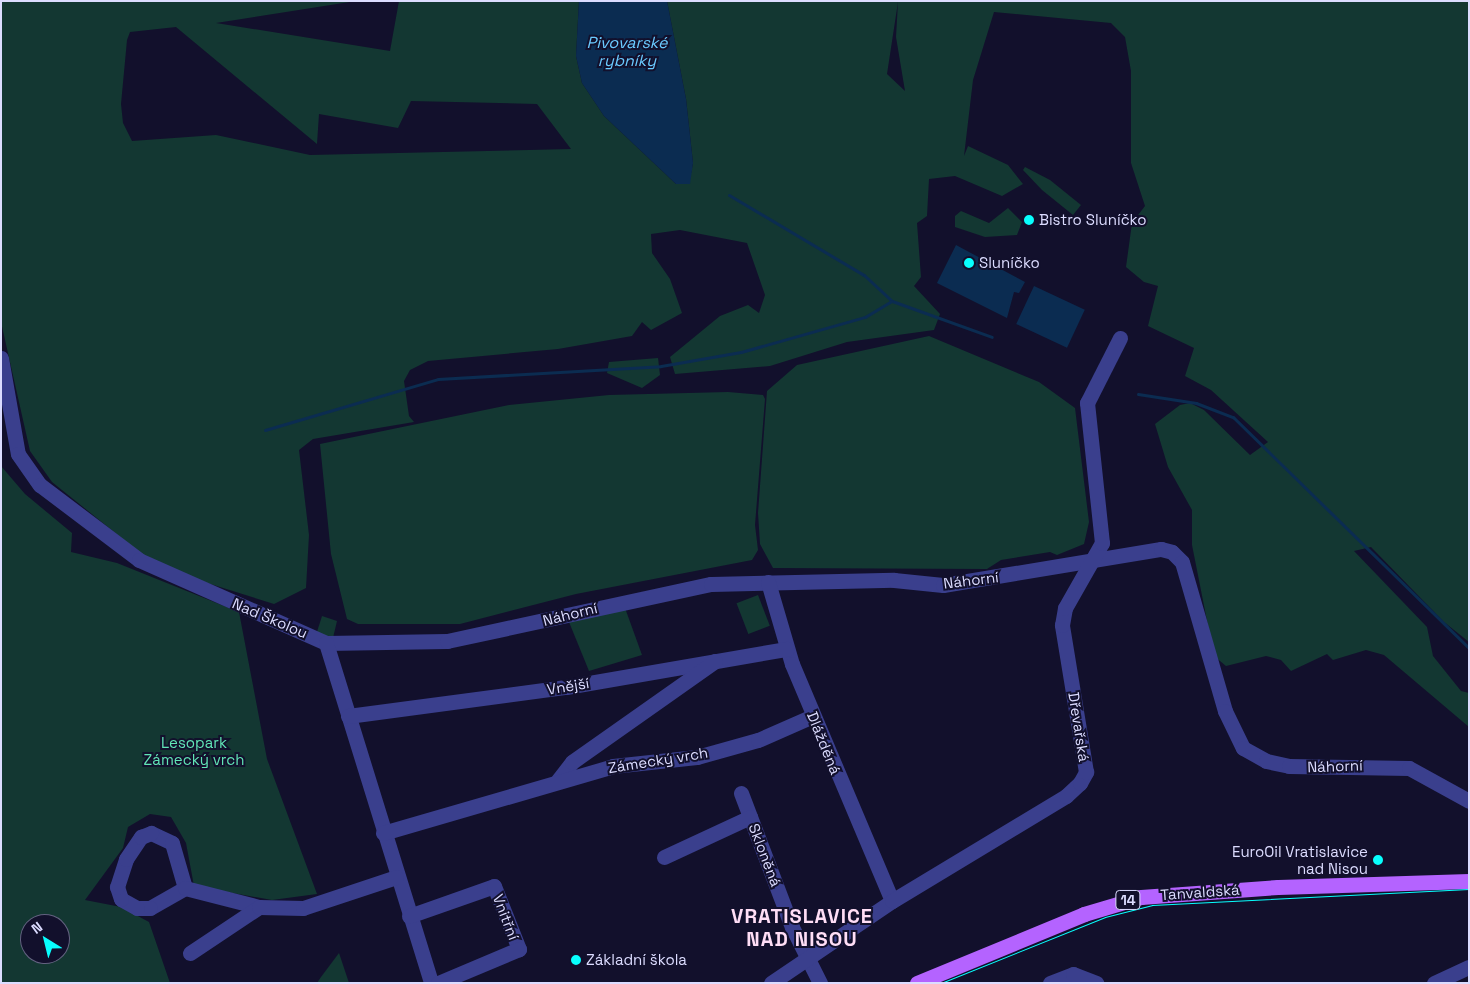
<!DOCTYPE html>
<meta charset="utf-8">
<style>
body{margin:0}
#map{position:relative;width:1470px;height:984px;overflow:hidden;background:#12102c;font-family:"Space Grotesk",sans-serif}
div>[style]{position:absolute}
.green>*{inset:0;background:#133732;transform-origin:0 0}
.water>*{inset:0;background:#0b2c51;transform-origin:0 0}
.stream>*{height:3px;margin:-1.5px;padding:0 1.5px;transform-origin:1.5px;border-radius:1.5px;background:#0b2c51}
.minor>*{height:15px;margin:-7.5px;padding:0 7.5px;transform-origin:7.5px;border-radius:7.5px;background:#3a3f8d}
.major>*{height:15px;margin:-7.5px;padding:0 7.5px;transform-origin:7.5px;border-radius:7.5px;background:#b463ff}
.tram>*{height:1px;margin:-0.5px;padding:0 0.5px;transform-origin:0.5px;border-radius:0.5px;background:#08fffe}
.dots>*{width:14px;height:14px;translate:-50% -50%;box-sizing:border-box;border:2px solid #12102c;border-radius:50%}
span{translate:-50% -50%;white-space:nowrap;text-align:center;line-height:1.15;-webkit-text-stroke:4px #12102c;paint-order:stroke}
.shield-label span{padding:1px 4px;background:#12102c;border:1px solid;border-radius:4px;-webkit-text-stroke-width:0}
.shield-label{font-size:14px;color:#dcdcff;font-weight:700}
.poi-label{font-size:15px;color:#dcdcff}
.left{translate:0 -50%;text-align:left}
.right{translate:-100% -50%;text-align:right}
.street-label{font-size:15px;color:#dcdcff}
.park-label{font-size:15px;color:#61e5b6}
.water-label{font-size:16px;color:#6acaff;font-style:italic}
.district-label{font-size:20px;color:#ffdef6;font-weight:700;letter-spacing:1px}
.frame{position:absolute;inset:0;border:2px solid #dcdcff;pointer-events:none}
.north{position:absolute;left:20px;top:914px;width:50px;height:50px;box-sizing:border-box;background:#12102c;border:1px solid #636280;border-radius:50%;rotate:324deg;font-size:14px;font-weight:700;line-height:20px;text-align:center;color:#dcdcff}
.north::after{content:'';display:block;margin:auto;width:18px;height:22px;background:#08fffe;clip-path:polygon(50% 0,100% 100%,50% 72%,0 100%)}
</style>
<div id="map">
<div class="green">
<div style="clip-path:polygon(evenodd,1px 1px,356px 1px,216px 23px,390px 51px,399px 1px,579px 1px,576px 56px,582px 83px,604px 116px,676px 184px,689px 184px,693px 163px,686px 99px,667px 1px,1469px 1px,1469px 642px,1444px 622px,1371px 547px,1354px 551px,1427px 627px,1433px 656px,1461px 691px,1469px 693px,1469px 727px,1384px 655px,1366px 650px,1333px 660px,1327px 654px,1291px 671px,1281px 660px,1266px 656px,1226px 666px,1214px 656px,1192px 545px,1192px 510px,1168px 467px,1155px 424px,1180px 405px,1190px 403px,1204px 410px,1250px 455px,1268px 442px,1211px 390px,1185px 376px,1194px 348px,1148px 326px,1158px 286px,1144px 282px,1126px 267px,1132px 223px,1145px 206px,1131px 163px,1131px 71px,1125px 37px,1111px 23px,994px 12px,973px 80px,964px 156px,968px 146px,1008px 165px,1023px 184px,1002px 196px,955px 176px,929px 179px,927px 216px,917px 223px,921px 277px,914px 286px,940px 314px,934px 330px,847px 342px,770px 366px,675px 374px,670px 357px,720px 316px,748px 305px,759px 313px,765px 295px,747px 243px,680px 230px,651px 234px,652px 253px,670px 279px,682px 313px,651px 330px,642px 322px,632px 336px,558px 349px,428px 361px,410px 370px,404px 381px,409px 416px,414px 422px,313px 439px,299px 450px,309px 535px,306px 588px,274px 604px,204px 582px,144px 556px,52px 482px,30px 451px,1px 322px,1px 1px,898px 2px,896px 37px,905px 91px,887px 74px,898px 2px,1px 1px,176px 27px,317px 144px,319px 114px,398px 128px,411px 101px,537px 104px,571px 149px,310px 155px,216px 135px,132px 141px,123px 123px,121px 104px,127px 40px,130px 32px,176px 27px)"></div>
<div style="clip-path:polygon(1025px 167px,1050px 180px,1081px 205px,1073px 215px,1042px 190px,1023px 170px)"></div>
<div style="clip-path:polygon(1008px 208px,1022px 222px,1017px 235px,985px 237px,955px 227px,955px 216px,961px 211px,989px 223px)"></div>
<div style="clip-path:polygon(929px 336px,1039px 382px,1075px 408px,1089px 522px,1084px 544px,1057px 555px,1050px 552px,1001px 560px,987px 569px,773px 568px,760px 544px,758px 513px,767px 391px,797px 365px)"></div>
<div style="clip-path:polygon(658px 358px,660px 375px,642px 388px,607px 373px,609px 362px)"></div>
<div style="clip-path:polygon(728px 392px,763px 395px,765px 399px,755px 525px,758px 550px,752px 560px,576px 594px,460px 624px,358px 624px,347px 619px,331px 554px,320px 444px,509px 405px,609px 395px)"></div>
<div style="clip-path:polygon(evenodd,1px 466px,25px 494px,72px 533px,71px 552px,117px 563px,239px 612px,267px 759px,317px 894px,272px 900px,194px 886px,186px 843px,171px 817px,150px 814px,128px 827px,123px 848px,85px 900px,121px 907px,149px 922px,170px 983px,1px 983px,1px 466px,30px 924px,60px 924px,60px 954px,30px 954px,30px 924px)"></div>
<div style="left:758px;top:595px;width:33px;height:23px;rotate:69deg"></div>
<div style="clip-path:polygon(625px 608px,642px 655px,589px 671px,569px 622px)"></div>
<div style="clip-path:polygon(322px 616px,337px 621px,332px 642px,316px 635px)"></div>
<div style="clip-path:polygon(339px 953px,349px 983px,317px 983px,321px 977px)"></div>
</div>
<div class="water">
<div style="clip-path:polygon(579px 1px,667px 1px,686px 99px,693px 163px,690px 184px,676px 184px,604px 116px,582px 83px,576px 56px)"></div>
<div style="clip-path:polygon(956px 245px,1025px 282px,1019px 293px,1014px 292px,1007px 318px,937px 283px)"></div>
<div style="left:1034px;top:286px;width:56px;height:42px;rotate:25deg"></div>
</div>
<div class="stream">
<div style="left:729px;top:195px;width:157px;rotate:30.7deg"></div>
<div style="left:864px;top:275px;width:38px;rotate:43deg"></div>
<div style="left:892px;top:301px;width:106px;rotate:19.8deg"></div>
<div style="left:1138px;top:394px;width:59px;rotate:8.8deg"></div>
<div style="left:1196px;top:403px;width:40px;rotate:21deg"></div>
<div style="left:1233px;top:417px;width:330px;rotate:44.4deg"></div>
<div style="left:265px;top:430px;width:180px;rotate:-16.4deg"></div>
<div style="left:438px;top:379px;width:223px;rotate:-3.3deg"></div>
<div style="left:661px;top:366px;width:81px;rotate:-9.9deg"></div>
<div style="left:741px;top:352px;width:129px;rotate:-15.8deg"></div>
<div style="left:865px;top:317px;width:31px;rotate:-31deg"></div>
</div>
<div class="minor">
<div style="left:1px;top:358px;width:97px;rotate:80deg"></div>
<div style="left:18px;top:454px;width:38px;rotate:55deg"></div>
<div style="left:40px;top:485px;width:124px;rotate:37.1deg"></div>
<div style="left:139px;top:560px;width:205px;rotate:23.9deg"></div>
<div style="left:326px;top:643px;width:121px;rotate:-0.9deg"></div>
<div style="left:447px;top:641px;width:270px;rotate:-12.2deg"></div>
<div style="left:711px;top:584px;width:183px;rotate:-1.3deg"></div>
<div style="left:894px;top:580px;width:49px;rotate:5.8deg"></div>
<div style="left:943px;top:585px;width:221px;rotate:-9.4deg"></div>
<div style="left:1161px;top:549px;width:11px;rotate:15deg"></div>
<div style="left:1172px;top:552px;width:14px;rotate:45deg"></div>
<div style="left:1182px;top:562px;width:155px;rotate:73.9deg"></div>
<div style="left:1225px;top:711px;width:41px;rotate:64.1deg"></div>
<div style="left:1243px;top:748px;width:26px;rotate:29deg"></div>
<div style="left:1266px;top:761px;width:24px;rotate:12deg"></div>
<div style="left:1289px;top:766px;width:120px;rotate:1deg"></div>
<div style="left:1409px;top:768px;width:68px;rotate:28.8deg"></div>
<div style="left:768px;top:582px;width:85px;rotate:73.7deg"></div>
<div style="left:792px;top:664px;width:257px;rotate:67.1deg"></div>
<div style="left:326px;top:643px;width:356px;rotate:72.8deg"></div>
<div style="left:348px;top:716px;width:220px;rotate:-7.6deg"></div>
<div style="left:566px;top:687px;width:224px;rotate:-9.8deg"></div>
<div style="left:558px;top:780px;width:23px;rotate:-52deg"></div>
<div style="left:572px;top:762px;width:175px;rotate:-35.2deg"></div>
<div style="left:741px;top:793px;width:143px;rotate:69.2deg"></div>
<div style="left:792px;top:927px;width:63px;rotate:63.4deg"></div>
<div style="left:151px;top:833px;width:23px;rotate:25deg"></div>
<div style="left:172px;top:843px;width:47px;rotate:73.9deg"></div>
<div style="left:185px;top:888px;width:40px;rotate:150.3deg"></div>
<div style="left:150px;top:908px;width:13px;rotate:180deg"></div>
<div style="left:137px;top:908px;width:18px;rotate:-151deg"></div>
<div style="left:121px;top:899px;width:13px;rotate:-108deg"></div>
<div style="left:117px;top:887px;width:29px;rotate:-72deg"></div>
<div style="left:126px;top:859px;width:27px;rotate:-56deg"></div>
<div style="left:141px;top:837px;width:11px;rotate:-22deg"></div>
<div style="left:383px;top:833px;width:240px;rotate:-16.2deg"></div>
<div style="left:613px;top:766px;width:84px;rotate:-6.1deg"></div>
<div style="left:697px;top:757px;width:63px;rotate:-15.6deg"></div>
<div style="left:758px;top:740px;width:60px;rotate:-23.6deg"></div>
<div style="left:664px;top:857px;width:95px;rotate:-24.9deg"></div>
<div style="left:185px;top:888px;width:76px;rotate:14.4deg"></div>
<div style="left:409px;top:916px;width:90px;rotate:-19.4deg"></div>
<div style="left:494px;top:886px;width:68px;rotate:68.4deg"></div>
<div style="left:519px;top:949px;width:88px;rotate:157.2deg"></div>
<div style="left:190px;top:953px;width:83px;rotate:-33.7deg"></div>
<div style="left:259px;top:907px;width:44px;rotate:1.3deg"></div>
<div style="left:303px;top:908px;width:98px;rotate:-18.4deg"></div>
<div style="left:771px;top:983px;width:146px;rotate:-34.1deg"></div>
<div style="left:892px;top:901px;width:203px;rotate:-31.1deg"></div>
<div style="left:1066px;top:796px;width:19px;rotate:-43deg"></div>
<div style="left:1080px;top:783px;width:13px;rotate:-61deg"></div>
<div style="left:1086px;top:772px;width:149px;rotate:-99.3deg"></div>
<div style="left:1062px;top:625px;width:17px;rotate:-80deg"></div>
<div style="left:1065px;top:608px;width:75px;rotate:-60.4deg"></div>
<div style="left:1102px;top:543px;width:141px;rotate:-96.1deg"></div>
<div style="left:1087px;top:403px;width:73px;rotate:-63.1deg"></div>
<div style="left:1050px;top:983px;width:25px;rotate:-21deg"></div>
<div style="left:1073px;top:974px;width:25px;rotate:21deg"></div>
<div style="left:1434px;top:983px;width:38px;rotate:-25deg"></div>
</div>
<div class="major">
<div style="left:917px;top:983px;width:181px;rotate:-22.4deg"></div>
<div style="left:1084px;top:914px;width:59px;rotate:-16.6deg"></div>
<div style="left:1141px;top:897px;width:137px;rotate:-4.2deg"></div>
<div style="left:1278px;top:887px;width:191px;rotate:-1.8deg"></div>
</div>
<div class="tram">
<div style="left:941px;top:983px;width:177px;rotate:-21.9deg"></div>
<div style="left:1105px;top:917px;width:49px;rotate:-14.3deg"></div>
<div style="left:1152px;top:905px;width:317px;rotate:-2.9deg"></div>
</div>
<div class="dots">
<div style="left:1029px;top:220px;background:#08fffe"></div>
<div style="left:969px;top:263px;background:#08fffe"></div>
<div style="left:1378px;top:860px;background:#08fffe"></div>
<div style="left:576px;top:960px;background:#08fffe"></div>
</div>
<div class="shield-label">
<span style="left:1128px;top:900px">14</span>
</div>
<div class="poi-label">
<span class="left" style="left:1039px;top:220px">Bistro Sluníčko</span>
<span class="left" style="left:979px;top:263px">Sluníčko</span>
<span class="right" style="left:1368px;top:860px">EuroOil Vratislavice<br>nad Nisou</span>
<span class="left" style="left:586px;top:960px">Základní škola</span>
</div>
<div class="street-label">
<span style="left:971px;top:580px;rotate:-7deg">Náhorní</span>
<span style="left:570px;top:614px;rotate:-14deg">Náhorní</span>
<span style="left:270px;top:618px;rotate:23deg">Nad Školou</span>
<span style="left:568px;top:686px;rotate:-9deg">Vnější</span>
<span style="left:1079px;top:727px;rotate:81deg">Dřevařská</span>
<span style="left:824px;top:743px;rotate:68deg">Dlážděná</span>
<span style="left:658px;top:760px;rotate:-9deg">Zámecký vrch</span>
<span style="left:1335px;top:766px;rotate:-2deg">Náhorní</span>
<span style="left:765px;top:855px;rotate:69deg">Skloněná</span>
<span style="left:1200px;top:892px;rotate:-4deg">Tanvaldská</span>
<span style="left:506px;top:917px;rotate:69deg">Vnitřní</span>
</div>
<div class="park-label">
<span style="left:194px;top:751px">Lesopark<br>Zámecký vrch</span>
</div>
<div class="water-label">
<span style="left:627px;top:52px">Pivovarské<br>rybníky</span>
</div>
<div class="district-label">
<span style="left:802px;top:928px">VRATISLAVICE<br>NAD NISOU</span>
</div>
<div class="frame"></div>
<div class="north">N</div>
</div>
